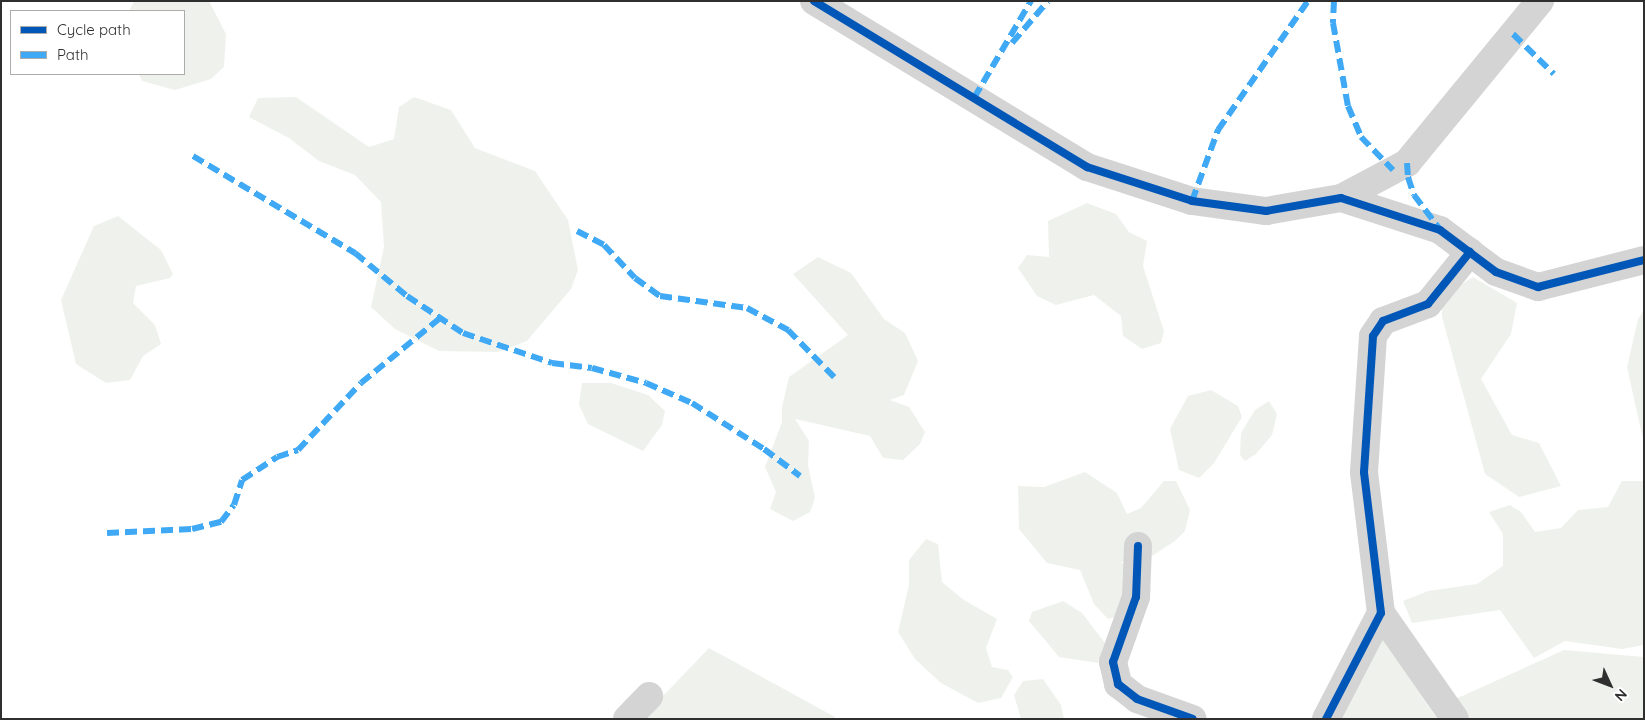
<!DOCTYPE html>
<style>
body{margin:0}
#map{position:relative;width:1645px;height:720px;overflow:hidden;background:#fff;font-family:Quicksand,sans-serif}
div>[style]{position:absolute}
.green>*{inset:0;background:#eff2ec}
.minor>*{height:28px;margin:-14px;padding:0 14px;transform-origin:14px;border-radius:14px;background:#d4d4d4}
.quiet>*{height:6px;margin-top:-3px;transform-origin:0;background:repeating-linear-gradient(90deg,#3fa9f5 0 12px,transparent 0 18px)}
.cycleway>*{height:8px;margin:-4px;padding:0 4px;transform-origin:4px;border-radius:4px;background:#0057b8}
span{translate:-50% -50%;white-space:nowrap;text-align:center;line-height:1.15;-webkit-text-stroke:5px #fff;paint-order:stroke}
.frame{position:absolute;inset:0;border:2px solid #2f2f2f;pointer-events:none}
.legend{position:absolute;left:10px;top:10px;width:175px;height:65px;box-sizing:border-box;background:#fff;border:1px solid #acacac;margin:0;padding:6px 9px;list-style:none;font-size:15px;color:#2f2f2f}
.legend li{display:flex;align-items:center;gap:10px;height:25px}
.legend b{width:25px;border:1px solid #acacac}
.north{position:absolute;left:1585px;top:660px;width:50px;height:50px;-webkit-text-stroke:4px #fff;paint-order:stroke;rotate:133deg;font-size:14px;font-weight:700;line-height:20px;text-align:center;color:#2f2f2f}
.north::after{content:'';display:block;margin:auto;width:18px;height:22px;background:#2f2f2f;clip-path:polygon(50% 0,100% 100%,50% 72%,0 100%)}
</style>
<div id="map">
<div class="green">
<div style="clip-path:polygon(134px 1px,209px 1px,226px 34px,224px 67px,211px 79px,175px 90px,142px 81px,139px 74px,184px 74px,184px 11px,129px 11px)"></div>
<div style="clip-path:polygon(296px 97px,369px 147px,394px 139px,399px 107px,414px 97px,451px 110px,475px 148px,535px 171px,568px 220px,578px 270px,571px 289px,527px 341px,498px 352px,439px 351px,395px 329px,371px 307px,384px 247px,381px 202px,355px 175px,319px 161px,289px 138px,249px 117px,258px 98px)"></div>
<div style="clip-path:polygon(1087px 203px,1116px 214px,1129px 232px,1147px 241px,1143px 266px,1164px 331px,1161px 343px,1142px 349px,1123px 336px,1121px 316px,1094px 295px,1056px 305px,1037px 296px,1018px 268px,1027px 255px,1049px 257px,1048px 221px)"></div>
<div style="clip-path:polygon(118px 216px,161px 250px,173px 274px,170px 278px,136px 286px,133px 303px,155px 325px,161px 344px,143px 356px,130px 380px,106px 383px,76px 364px,61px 300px,94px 226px)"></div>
<div style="clip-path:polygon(818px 257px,851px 273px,884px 319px,905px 333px,918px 361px,904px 395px,890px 400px,909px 407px,925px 432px,920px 444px,903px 460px,883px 458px,870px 436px,795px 419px,809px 441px,808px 465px,815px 498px,810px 512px,793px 521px,770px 509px,776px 492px,765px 467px,782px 422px,782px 407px,789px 377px,848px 335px,793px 274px)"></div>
<div style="clip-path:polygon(1473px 277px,1517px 303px,1511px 334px,1481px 379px,1512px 435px,1539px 443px,1561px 486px,1519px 497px,1485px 474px,1442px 317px,1442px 297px)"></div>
<div style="clip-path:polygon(1644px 310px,1644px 444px,1627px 367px,1638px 319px)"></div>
<div style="clip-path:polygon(582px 383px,611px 383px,648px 395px,665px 411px,662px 425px,643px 451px,588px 424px,579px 405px)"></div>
<div style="clip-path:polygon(1211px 390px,1238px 406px,1242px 417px,1214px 463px,1199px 478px,1179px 470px,1170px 429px,1188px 396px)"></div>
<div style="clip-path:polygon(1269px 401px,1277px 414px,1272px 435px,1256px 454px,1245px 461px,1240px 455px,1241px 433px,1255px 410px)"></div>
<div style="clip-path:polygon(1085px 472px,1117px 493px,1127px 514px,1141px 508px,1164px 481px,1176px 481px,1190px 510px,1185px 531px,1175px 541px,1149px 558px,1121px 562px,1146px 580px,1151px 591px,1142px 610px,1108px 619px,1094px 604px,1080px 570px,1047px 563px,1019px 529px,1018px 486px,1044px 487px)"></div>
<div style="clip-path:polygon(1622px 481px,1644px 481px,1644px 645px,1622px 649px,1565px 641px,1534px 658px,1500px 610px,1412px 623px,1403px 601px,1428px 591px,1477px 584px,1503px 566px,1503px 534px,1489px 512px,1510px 505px,1521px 512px,1535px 532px,1561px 528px,1578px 510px,1608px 507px)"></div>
<div style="clip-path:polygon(926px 539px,938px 544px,942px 582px,964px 600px,997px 619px,986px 648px,992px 667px,1008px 670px,1013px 677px,1001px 698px,978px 703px,941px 683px,915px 659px,898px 632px,909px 585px,909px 560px)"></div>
<div style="clip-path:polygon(1063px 601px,1082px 613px,1105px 643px,1098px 663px,1059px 657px,1029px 621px,1032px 612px)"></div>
<div style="clip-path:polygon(1382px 637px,1437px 719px,1337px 719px)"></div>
<div style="clip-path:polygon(709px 648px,835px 717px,834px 719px,641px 719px)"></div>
<div style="clip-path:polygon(1564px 650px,1644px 657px,1644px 719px,1468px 719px,1451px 701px)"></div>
<div style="clip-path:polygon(1043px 679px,1061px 705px,1064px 719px,1021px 719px,1014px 695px,1023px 681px)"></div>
</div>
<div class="minor">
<div style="left:814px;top:1px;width:320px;rotate:31.3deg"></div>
<div style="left:1087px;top:167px;width:110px;rotate:17.9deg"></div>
<div style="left:1192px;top:201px;width:75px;rotate:7.7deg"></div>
<div style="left:1266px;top:211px;width:76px;rotate:-9.8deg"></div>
<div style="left:1341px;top:198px;width:104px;rotate:17.9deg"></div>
<div style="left:1440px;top:230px;width:70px;rotate:36.9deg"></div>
<div style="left:1496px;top:272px;width:45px;rotate:19.7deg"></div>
<div style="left:1538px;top:287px;width:109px;rotate:-14.3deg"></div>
<div style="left:1341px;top:198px;width:75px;rotate:-27.9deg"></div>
<div style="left:1407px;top:163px;width:210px;rotate:-50.6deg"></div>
<div style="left:1138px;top:546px;width:51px;rotate:92.2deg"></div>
<div style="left:1136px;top:597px;width:69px;rotate:109.5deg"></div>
<div style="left:1113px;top:662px;width:23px;rotate:77deg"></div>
<div style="left:1118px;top:684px;width:24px;rotate:38deg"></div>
<div style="left:1137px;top:699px;width:59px;rotate:19.7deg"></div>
<div style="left:1381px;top:613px;width:129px;rotate:55.1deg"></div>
<div style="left:627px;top:719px;width:32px;rotate:-46deg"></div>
<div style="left:1326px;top:719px;width:119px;rotate:-62.6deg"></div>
<div style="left:1381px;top:613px;width:142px;rotate:-96.9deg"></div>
<div style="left:1364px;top:472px;width:136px;rotate:-86.2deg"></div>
<div style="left:1373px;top:336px;width:18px;rotate:-56deg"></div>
<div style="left:1383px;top:321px;width:48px;rotate:-20.7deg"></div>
<div style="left:1428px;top:304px;width:67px;rotate:-51.1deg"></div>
</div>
<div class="quiet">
<div style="left:1334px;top:1px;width:22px;rotate:93deg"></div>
<div style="left:1333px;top:23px;width:84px;rotate:79.8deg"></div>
<div style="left:1348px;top:106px;width:34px;rotate:67deg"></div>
<div style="left:1361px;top:137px;width:46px;rotate:45.9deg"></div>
<div style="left:1513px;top:34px;width:57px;rotate:44.3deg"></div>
<div style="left:1012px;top:43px;width:55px;rotate:-49.4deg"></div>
<div style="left:974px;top:98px;width:113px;rotate:-59.6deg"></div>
<div style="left:193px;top:156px;width:189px;rotate:30.9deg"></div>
<div style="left:355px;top:253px;width:67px;rotate:39.6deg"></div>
<div style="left:407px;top:296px;width:67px;rotate:33.5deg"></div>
<div style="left:463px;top:333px;width:94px;rotate:18.6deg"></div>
<div style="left:552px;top:363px;width:40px;rotate:7.1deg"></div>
<div style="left:592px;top:368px;width:56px;rotate:15.5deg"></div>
<div style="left:646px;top:383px;width:50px;rotate:23.5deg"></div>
<div style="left:692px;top:403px;width:85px;rotate:32.6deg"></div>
<div style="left:764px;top:449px;width:45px;rotate:36.9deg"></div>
<div style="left:1407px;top:163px;width:14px;rotate:86deg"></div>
<div style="left:1408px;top:177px;width:19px;rotate:72deg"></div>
<div style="left:1414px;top:195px;width:41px;rotate:52.9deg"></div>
<div style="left:1192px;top:201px;width:76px;rotate:-69.9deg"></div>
<div style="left:1218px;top:130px;width:157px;rotate:-55.1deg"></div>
<div style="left:577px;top:231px;width:30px;rotate:27deg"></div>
<div style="left:604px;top:245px;width:45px;rotate:46.8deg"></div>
<div style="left:635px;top:278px;width:31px;rotate:36deg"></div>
<div style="left:660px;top:296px;width:88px;rotate:7.9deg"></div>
<div style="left:747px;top:308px;width:47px;rotate:28.2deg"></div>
<div style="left:788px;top:330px;width:66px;rotate:45.6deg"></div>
<div style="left:107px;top:533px;width:85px;rotate:-2.7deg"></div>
<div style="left:192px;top:529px;width:30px;rotate:-14deg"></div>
<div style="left:221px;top:522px;width:21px;rotate:-53deg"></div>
<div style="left:234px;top:505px;width:26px;rotate:-72deg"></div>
<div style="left:242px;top:480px;width:42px;rotate:-33.3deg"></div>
<div style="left:277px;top:457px;width:22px;rotate:-18deg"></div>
<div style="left:298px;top:450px;width:92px;rotate:-46.8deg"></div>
<div style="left:361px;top:383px;width:102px;rotate:-39.4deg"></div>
</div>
<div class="cycleway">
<div style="left:814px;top:1px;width:320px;rotate:31.3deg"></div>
<div style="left:1087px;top:167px;width:110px;rotate:17.9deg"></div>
<div style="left:1192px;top:201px;width:75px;rotate:7.7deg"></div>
<div style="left:1266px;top:211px;width:76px;rotate:-9.8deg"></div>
<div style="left:1341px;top:198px;width:104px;rotate:17.9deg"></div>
<div style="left:1440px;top:230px;width:70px;rotate:36.9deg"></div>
<div style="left:1496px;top:272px;width:45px;rotate:19.7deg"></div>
<div style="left:1538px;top:287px;width:109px;rotate:-14.3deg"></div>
<div style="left:1138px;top:546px;width:51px;rotate:92.2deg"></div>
<div style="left:1136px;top:597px;width:69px;rotate:109.5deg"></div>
<div style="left:1113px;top:662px;width:23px;rotate:77deg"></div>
<div style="left:1118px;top:684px;width:24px;rotate:38deg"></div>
<div style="left:1137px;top:699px;width:59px;rotate:19.7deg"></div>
<div style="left:1326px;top:719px;width:119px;rotate:-62.6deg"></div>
<div style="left:1381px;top:613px;width:142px;rotate:-96.9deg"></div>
<div style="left:1364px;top:472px;width:136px;rotate:-86.2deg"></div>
<div style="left:1373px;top:336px;width:18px;rotate:-56deg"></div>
<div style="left:1383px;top:321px;width:48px;rotate:-20.7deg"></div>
<div style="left:1428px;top:304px;width:67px;rotate:-51.1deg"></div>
</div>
<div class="frame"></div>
<ul class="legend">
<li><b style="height:6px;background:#0057b8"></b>Cycle path</li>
<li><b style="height:6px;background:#3fa9f5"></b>Path</li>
</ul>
<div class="north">N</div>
</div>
